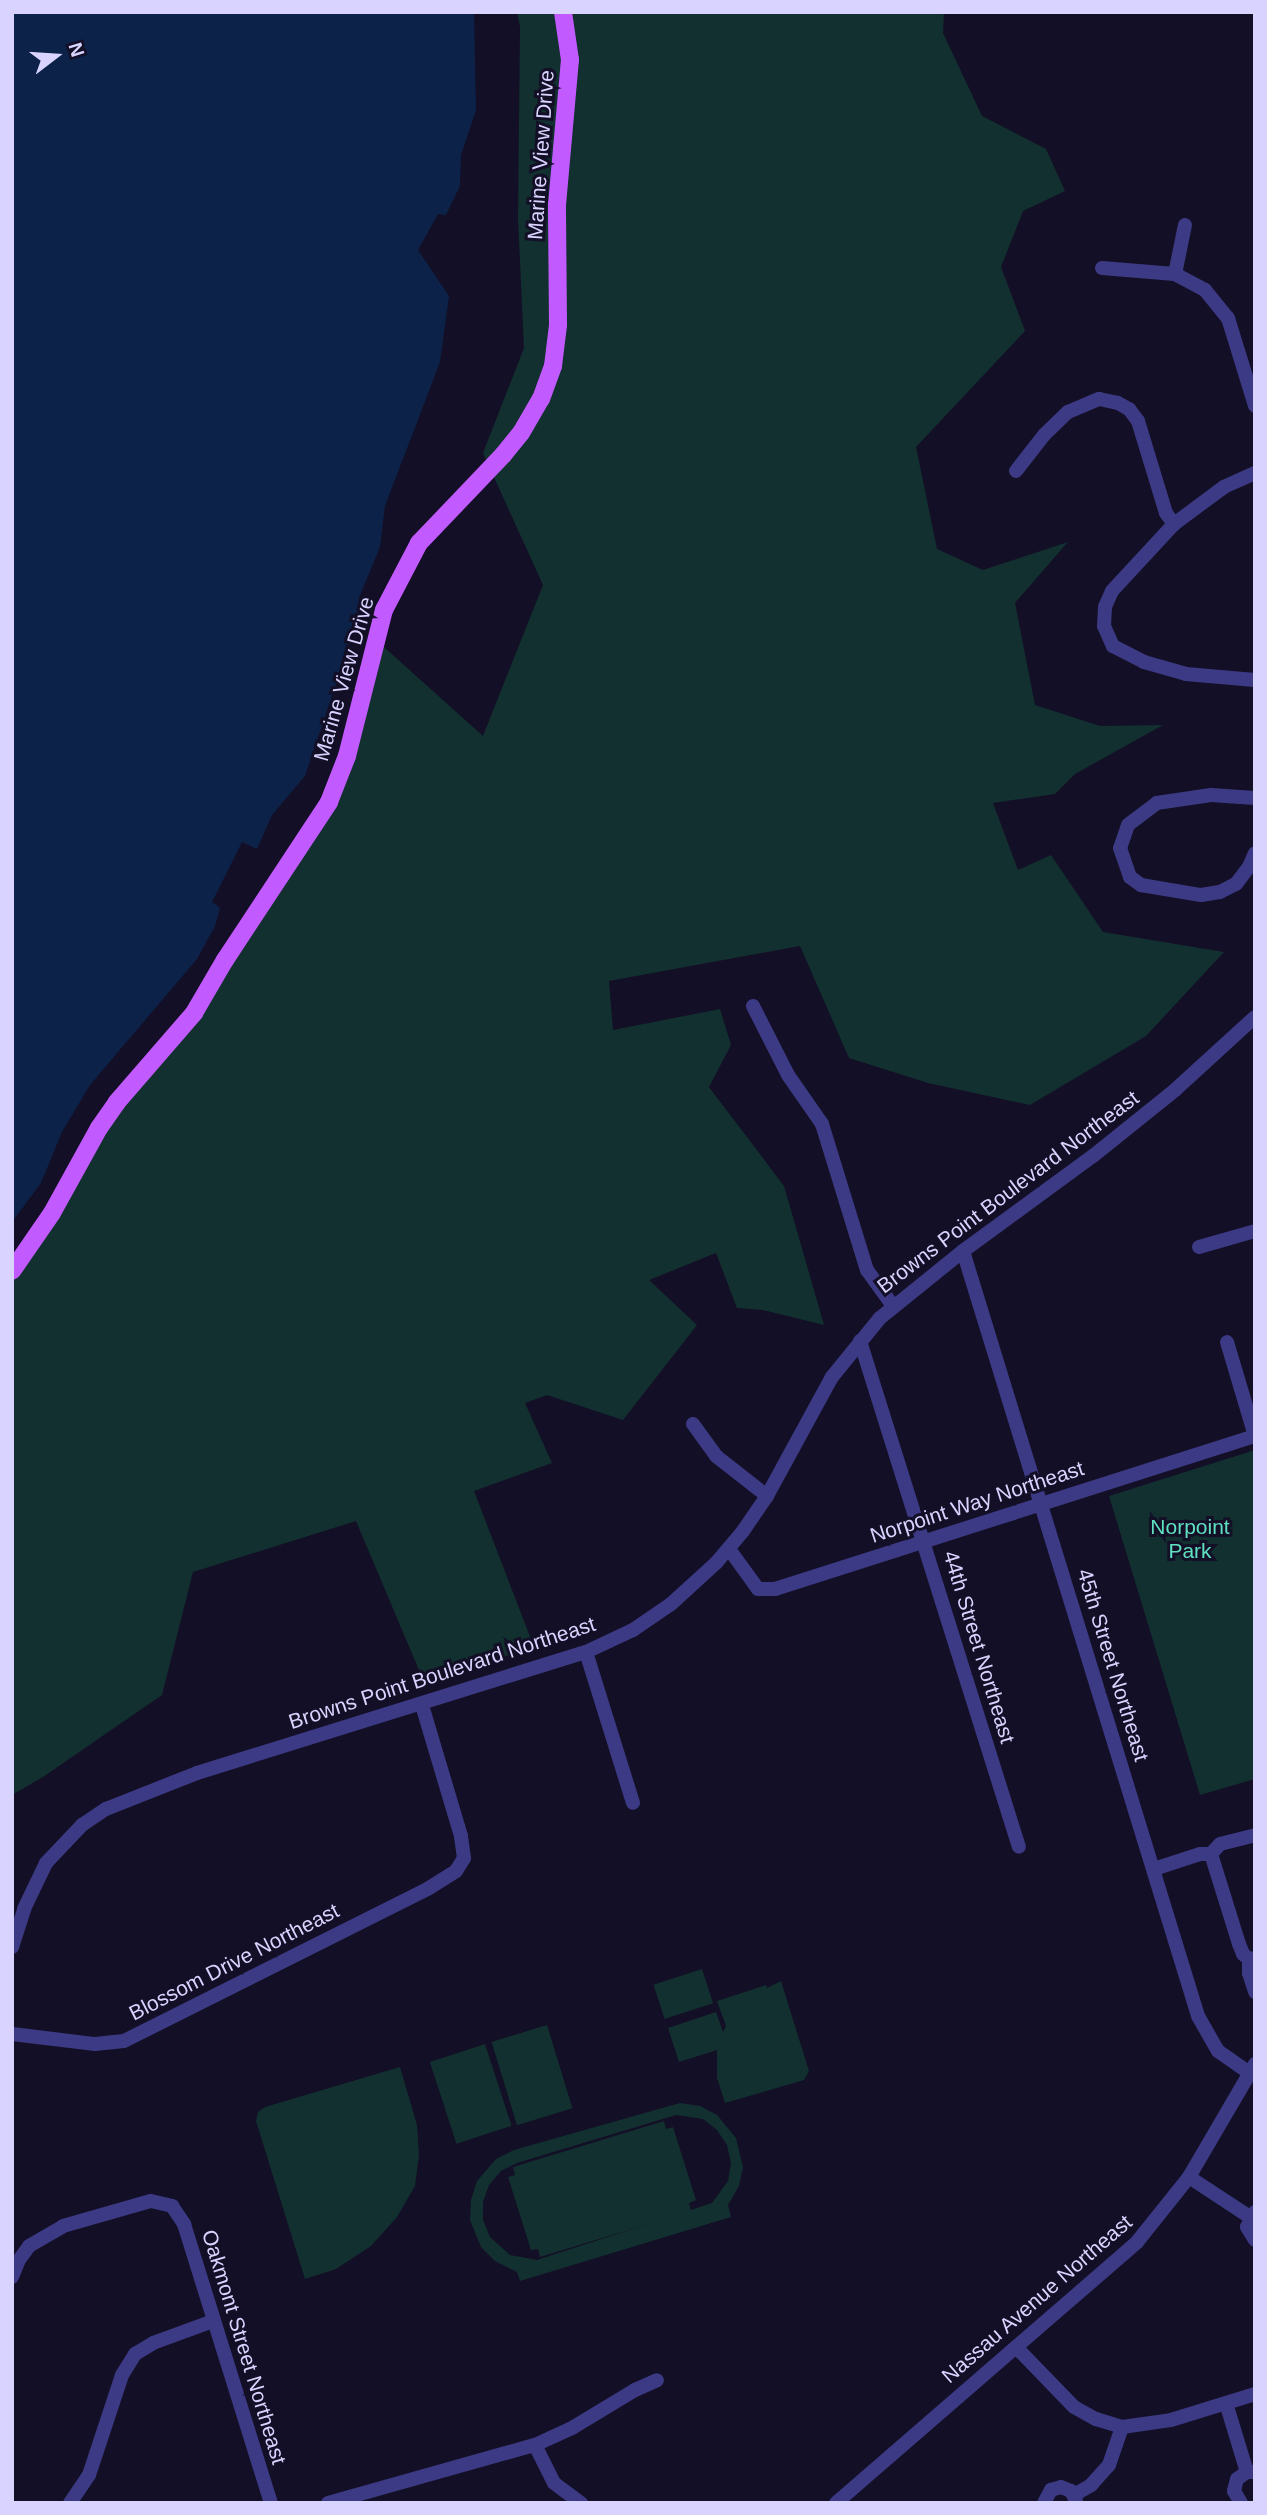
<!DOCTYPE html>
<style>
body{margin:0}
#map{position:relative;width:1267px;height:2515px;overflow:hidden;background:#130f26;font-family:Arial,sans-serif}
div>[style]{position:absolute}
.green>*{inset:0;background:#12302f;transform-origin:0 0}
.water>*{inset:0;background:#0c2248}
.minor>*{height:14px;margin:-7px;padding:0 7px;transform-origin:7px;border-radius:7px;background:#3d3a85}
.major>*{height:18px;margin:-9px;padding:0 9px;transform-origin:9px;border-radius:9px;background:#c25bff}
span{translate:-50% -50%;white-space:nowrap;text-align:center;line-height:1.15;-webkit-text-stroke:6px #130f26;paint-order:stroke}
.street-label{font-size:21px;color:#d9d4ff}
.park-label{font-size:21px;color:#5fe0c0}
.frame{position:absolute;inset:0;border:14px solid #d9d4ff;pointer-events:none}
.north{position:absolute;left:21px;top:21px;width:70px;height:70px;-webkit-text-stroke:5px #130f26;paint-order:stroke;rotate:73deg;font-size:19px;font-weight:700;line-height:28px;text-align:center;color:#d9d4ff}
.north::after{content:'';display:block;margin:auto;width:24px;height:32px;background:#d9d4ff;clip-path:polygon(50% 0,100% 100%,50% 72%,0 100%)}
</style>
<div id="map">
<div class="green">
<div style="clip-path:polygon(517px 12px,944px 12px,943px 33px,982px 116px,1046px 149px,1065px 191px,1023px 211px,1001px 267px,1025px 331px,916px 447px,937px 549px,983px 570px,1068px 542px,1015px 603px,1035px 705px,1100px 726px,1163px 725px,1075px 774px,1055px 794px,993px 803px,1018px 870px,1051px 855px,1103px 932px,1224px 952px,1146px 1036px,1030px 1105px,928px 1083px,849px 1058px,800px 946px,609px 981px,613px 1030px,720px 1009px,731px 1045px,709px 1087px,784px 1186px,824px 1325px,763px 1310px,737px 1308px,716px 1253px,649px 1280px,697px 1325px,623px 1420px,547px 1395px,525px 1403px,552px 1463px,474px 1491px,534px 1647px,424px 1682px,356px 1521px,193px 1572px,162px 1695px,43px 1777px,12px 1795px,12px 1267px,241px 935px,347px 756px,375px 639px,483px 736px,543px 585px,483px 453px,524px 348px,518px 219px,520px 27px)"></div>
<div style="clip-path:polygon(1255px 1450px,1255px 1779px,1200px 1795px,1109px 1496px)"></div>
<div style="left:702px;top:1969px;width:36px;height:51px;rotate:72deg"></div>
<div style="clip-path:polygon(781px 1981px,809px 2071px,804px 2080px,725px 2103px,717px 2078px,717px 2050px,679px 2062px,668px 2028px,716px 2012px,723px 2032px,726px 2026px,717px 2001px,766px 1985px,767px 1988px)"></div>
<div style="left:547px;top:2025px;width:87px;height:58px;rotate:73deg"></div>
<div style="left:485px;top:2044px;width:86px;height:58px;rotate:72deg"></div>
<div style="clip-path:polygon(400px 2067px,417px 2125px,419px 2155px,415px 2186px,397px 2217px,371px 2246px,336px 2269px,305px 2279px,256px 2121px,258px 2112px,265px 2107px)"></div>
<div style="clip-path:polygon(evenodd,680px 2103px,700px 2106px,717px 2115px,736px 2138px,743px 2167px,739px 2186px,728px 2205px,731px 2217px,520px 2281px,517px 2272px,495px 2261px,481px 2247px,470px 2220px,471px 2200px,477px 2181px,496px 2159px,514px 2150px,680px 2103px,676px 2115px,703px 2119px,717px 2130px,727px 2145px,731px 2163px,728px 2181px,712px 2203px,537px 2260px,510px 2255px,490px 2237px,483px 2220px,483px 2202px,489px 2185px,501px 2171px,517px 2163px,676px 2115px)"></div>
<div style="clip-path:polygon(664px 2121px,666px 2129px,673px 2127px,696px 2200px,689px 2203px,691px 2211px,540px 2257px,538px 2249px,531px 2250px,508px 2177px,515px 2175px,513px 2167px)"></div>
</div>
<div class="water">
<div style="clip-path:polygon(12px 12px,474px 12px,476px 110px,461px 155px,460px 186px,446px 215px,438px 214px,418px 250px,449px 296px,440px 362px,385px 506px,380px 547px,359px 598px,358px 619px,305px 776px,272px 815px,257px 849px,242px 842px,212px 902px,220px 908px,215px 926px,197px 959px,90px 1085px,62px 1132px,41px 1183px,12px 1222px)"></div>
</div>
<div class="minor">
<div style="left:1102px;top:268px;width:73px;rotate:4.7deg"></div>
<div style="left:1175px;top:274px;width:34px;rotate:28deg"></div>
<div style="left:1205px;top:290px;width:36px;rotate:51deg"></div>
<div style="left:1228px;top:318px;width:92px;rotate:72.9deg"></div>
<div style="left:1175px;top:274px;width:50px;rotate:-78.5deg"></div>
<div style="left:1016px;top:471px;width:46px;rotate:-52.1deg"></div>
<div style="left:1044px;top:435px;width:33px;rotate:-44deg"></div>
<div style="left:1068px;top:412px;width:34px;rotate:-23deg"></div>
<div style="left:1099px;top:399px;width:19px;rotate:12deg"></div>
<div style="left:1118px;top:403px;width:13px;rotate:29deg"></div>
<div style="left:1129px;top:409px;width:15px;rotate:53deg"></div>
<div style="left:1138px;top:421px;width:96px;rotate:73.1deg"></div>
<div style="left:1166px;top:513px;width:14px;rotate:54deg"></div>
<div style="left:1255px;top:473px;width:34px;rotate:156deg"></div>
<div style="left:1224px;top:487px;width:62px;rotate:143.5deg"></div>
<div style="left:1174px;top:524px;width:91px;rotate:132.8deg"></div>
<div style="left:1112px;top:591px;width:17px;rotate:114deg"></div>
<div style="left:1105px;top:607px;width:19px;rotate:93deg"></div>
<div style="left:1104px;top:626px;width:22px;rotate:66deg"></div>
<div style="left:1113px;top:646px;width:35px;rotate:27deg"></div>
<div style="left:1144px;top:662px;width:44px;rotate:15.9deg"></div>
<div style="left:1186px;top:674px;width:69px;rotate:5deg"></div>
<div style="left:1255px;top:798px;width:44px;rotate:-176.1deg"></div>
<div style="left:1211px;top:795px;width:55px;rotate:171.6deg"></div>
<div style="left:1157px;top:803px;width:36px;rotate:143deg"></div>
<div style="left:1128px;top:825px;width:24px;rotate:109deg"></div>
<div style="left:1120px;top:848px;width:31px;rotate:71deg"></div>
<div style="left:1130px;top:877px;width:14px;rotate:36deg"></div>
<div style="left:1141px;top:885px;width:61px;rotate:9.5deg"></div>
<div style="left:1201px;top:895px;width:19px;rotate:-9deg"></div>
<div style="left:1220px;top:892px;width:18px;rotate:-27deg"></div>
<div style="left:1236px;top:884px;width:21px;rotate:-53deg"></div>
<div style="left:1249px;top:867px;width:15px;rotate:-67deg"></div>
<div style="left:753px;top:1006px;width:77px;rotate:63.1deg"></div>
<div style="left:788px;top:1075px;width:60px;rotate:55.2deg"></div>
<div style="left:822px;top:1124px;width:153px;rotate:72.9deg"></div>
<div style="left:867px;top:1270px;width:44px;rotate:54.2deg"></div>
<div style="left:1199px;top:1247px;width:58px;rotate:-15.9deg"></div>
<div style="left:963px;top:1251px;width:800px;rotate:72.92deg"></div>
<div style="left:1198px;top:2016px;width:40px;rotate:60.3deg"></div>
<div style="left:1218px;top:2051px;width:38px;rotate:35deg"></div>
<div style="left:860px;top:1341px;width:530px;rotate:72.56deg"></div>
<div style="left:693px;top:1424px;width:39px;rotate:54deg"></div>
<div style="left:716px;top:1456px;width:65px;rotate:38.1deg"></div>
<div style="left:729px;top:1549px;width:49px;rotate:54.1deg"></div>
<div style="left:758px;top:1589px;width:17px"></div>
<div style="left:775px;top:1589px;width:504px;rotate:-17.68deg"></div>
<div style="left:1255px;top:1436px;width:98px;rotate:-106.6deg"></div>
<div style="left:586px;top:1652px;width:158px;rotate:72.7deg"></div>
<div style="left:1211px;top:1854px;width:94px;rotate:72.7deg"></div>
<div style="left:1239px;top:1944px;width:11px;rotate:68deg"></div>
<div style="left:1243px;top:1954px;width:8px;rotate:40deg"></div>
<div style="left:1249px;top:1959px;width:6px;rotate:-9deg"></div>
<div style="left:1211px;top:1854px;width:13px;rotate:-48deg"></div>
<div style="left:1220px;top:1844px;width:36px;rotate:-14deg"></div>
<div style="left:1154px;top:1869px;width:48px;rotate:-18.1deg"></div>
<div style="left:1200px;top:1854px;width:11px"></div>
<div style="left:12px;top:1947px;width:40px;rotate:-72deg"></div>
<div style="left:24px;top:1909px;width:51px;rotate:-64.4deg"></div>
<div style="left:46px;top:1863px;width:52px;rotate:-46.5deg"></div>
<div style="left:82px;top:1825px;width:29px;rotate:-34deg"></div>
<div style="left:106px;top:1809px;width:98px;rotate:-21.6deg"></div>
<div style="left:197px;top:1773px;width:407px;rotate:-17.3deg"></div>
<div style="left:586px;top:1652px;width:52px;rotate:-25.1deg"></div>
<div style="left:633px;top:1630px;width:46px;rotate:-34.4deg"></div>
<div style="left:671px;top:1604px;width:61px;rotate:-42.3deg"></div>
<div style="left:716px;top:1563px;width:42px;rotate:-49.8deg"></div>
<div style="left:743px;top:1531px;width:42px;rotate:-55.6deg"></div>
<div style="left:767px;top:1496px;width:136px;rotate:-61.4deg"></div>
<div style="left:832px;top:1377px;width:76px;rotate:-50.9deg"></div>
<div style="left:880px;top:1318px;width:107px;rotate:-38.9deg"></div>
<div style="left:963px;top:1251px;width:161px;rotate:-36.2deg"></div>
<div style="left:1093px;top:1156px;width:105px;rotate:-38.8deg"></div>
<div style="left:1175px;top:1090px;width:108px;rotate:-42.4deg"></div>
<div style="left:1249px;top:1959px;width:14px;rotate:90deg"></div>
<div style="left:1249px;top:1973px;width:20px;rotate:72deg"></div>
<div style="left:12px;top:2034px;width:84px;rotate:6.9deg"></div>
<div style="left:95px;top:2044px;width:29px;rotate:-6deg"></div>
<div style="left:124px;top:2041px;width:341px;rotate:-26.6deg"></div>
<div style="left:429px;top:1888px;width:32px;rotate:-32deg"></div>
<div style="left:456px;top:1871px;width:15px;rotate:-58deg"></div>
<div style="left:464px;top:1858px;width:22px;rotate:-98deg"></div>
<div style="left:461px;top:1836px;width:137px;rotate:-106.6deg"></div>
<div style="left:1189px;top:2177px;width:73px;rotate:33.3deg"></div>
<div style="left:1255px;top:2212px;width:17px;rotate:118deg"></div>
<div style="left:1247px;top:2227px;width:15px;rotate:58deg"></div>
<div style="left:12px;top:2277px;width:18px;rotate:-68deg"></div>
<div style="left:19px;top:2260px;width:17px;rotate:-54deg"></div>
<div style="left:29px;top:2246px;width:39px;rotate:-30deg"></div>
<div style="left:63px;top:2226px;width:91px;rotate:-15.9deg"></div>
<div style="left:151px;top:2201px;width:22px;rotate:13deg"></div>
<div style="left:172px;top:2206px;width:22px;rotate:56deg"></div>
<div style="left:184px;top:2224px;width:292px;rotate:72.7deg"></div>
<div style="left:1016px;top:2347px;width:83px;rotate:46deg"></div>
<div style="left:1074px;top:2407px;width:25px;rotate:29deg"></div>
<div style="left:1096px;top:2419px;width:27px;rotate:17deg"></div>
<div style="left:1122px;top:2427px;width:49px;rotate:-8.1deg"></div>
<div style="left:1171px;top:2420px;width:88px;rotate:-17.2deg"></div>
<div style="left:1226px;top:2403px;width:72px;rotate:73.1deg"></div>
<div style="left:535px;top:2445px;width:42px;rotate:63.4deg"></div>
<div style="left:554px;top:2483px;width:34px;rotate:37deg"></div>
<div style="left:1074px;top:2495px;width:20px;rotate:-30deg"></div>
<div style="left:1091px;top:2485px;width:27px;rotate:-48deg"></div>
<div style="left:1109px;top:2465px;width:40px;rotate:-71.1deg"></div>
<div style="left:70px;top:2503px;width:34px;rotate:-56deg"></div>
<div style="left:89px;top:2475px;width:105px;rotate:-71.7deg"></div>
<div style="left:122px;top:2375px;width:25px;rotate:-58deg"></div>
<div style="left:135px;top:2354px;width:21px;rotate:-31deg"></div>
<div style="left:153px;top:2343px;width:64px;rotate:-20.1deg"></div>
<div style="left:328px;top:2503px;width:215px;rotate:-15.7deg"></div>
<div style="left:535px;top:2445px;width:41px;rotate:-24.7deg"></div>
<div style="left:572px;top:2428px;width:74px;rotate:-31.1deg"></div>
<div style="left:635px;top:2390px;width:24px;rotate:-24deg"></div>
<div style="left:836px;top:2503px;width:398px;rotate:-40.9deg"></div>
<div style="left:1137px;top:2242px;width:83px;rotate:-51.3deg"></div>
<div style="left:1189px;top:2177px;width:131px;rotate:-59.7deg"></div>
<div style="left:1044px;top:2503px;width:15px;rotate:-62deg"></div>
<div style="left:1051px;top:2490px;width:10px;rotate:-17deg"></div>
<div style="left:1061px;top:2487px;width:11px;rotate:22deg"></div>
<div style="left:1071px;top:2491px;width:11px;rotate:63deg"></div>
<div style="left:1241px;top:2503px;width:14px;rotate:-120deg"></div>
<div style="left:1234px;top:2491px;width:12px;rotate:-76deg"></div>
<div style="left:1237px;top:2479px;width:12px;rotate:-35deg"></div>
<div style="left:1247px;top:2472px;width:8px"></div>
</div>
<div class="major">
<div style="left:12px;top:1271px;width:70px;rotate:-55.4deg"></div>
<div style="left:52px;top:1213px;width:97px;rotate:-61.1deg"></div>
<div style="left:99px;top:1128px;width:32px;rotate:-55deg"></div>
<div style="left:117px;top:1102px;width:118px;rotate:-49.1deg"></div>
<div style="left:194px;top:1013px;width:61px;rotate:-59.7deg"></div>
<div style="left:225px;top:960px;width:189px;rotate:-56.6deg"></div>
<div style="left:329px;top:802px;width:49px;rotate:-68.6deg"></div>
<div style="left:347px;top:756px;width:151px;rotate:-75.8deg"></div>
<div style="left:384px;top:610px;width:76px;rotate:-62.4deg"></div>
<div style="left:419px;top:543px;width:122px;rotate:-46.3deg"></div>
<div style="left:503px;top:455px;width:28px;rotate:-51deg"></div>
<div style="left:521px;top:433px;width:39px;rotate:-60deg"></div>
<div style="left:541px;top:399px;width:35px;rotate:-70deg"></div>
<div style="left:553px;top:366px;width:41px;rotate:-83deg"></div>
<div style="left:558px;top:325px;width:120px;rotate:-90.5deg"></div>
<div style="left:557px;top:205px;width:146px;rotate:-84.9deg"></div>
<div style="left:570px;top:60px;width:49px;rotate:-98.3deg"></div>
</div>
<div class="street-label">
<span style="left:541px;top:155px;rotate:-86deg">Marine View Drive</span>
<span style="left:344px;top:679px;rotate:-74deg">Marine View Drive</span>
<span style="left:1008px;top:1192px;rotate:-37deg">Browns Point Boulevard Northeast</span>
<span style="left:977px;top:1502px;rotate:-18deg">Norpoint Way Northeast</span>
<span style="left:979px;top:1647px;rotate:73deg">44th Street Northeast</span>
<span style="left:1113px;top:1665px;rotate:73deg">45th Street Northeast</span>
<span style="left:442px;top:1673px;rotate:-18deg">Browns Point Boulevard Northeast</span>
<span style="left:234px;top:1962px;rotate:-27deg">Blossom Drive Northeast</span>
<span style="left:1037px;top:2299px;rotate:-41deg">Nassau Avenue Northeast</span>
<span style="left:244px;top:2347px;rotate:73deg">Oakmont Street Northeast</span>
</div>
<div class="park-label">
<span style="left:1190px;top:1539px">Norpoint<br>Park</span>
</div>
<div class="frame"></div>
<div class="north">N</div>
</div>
